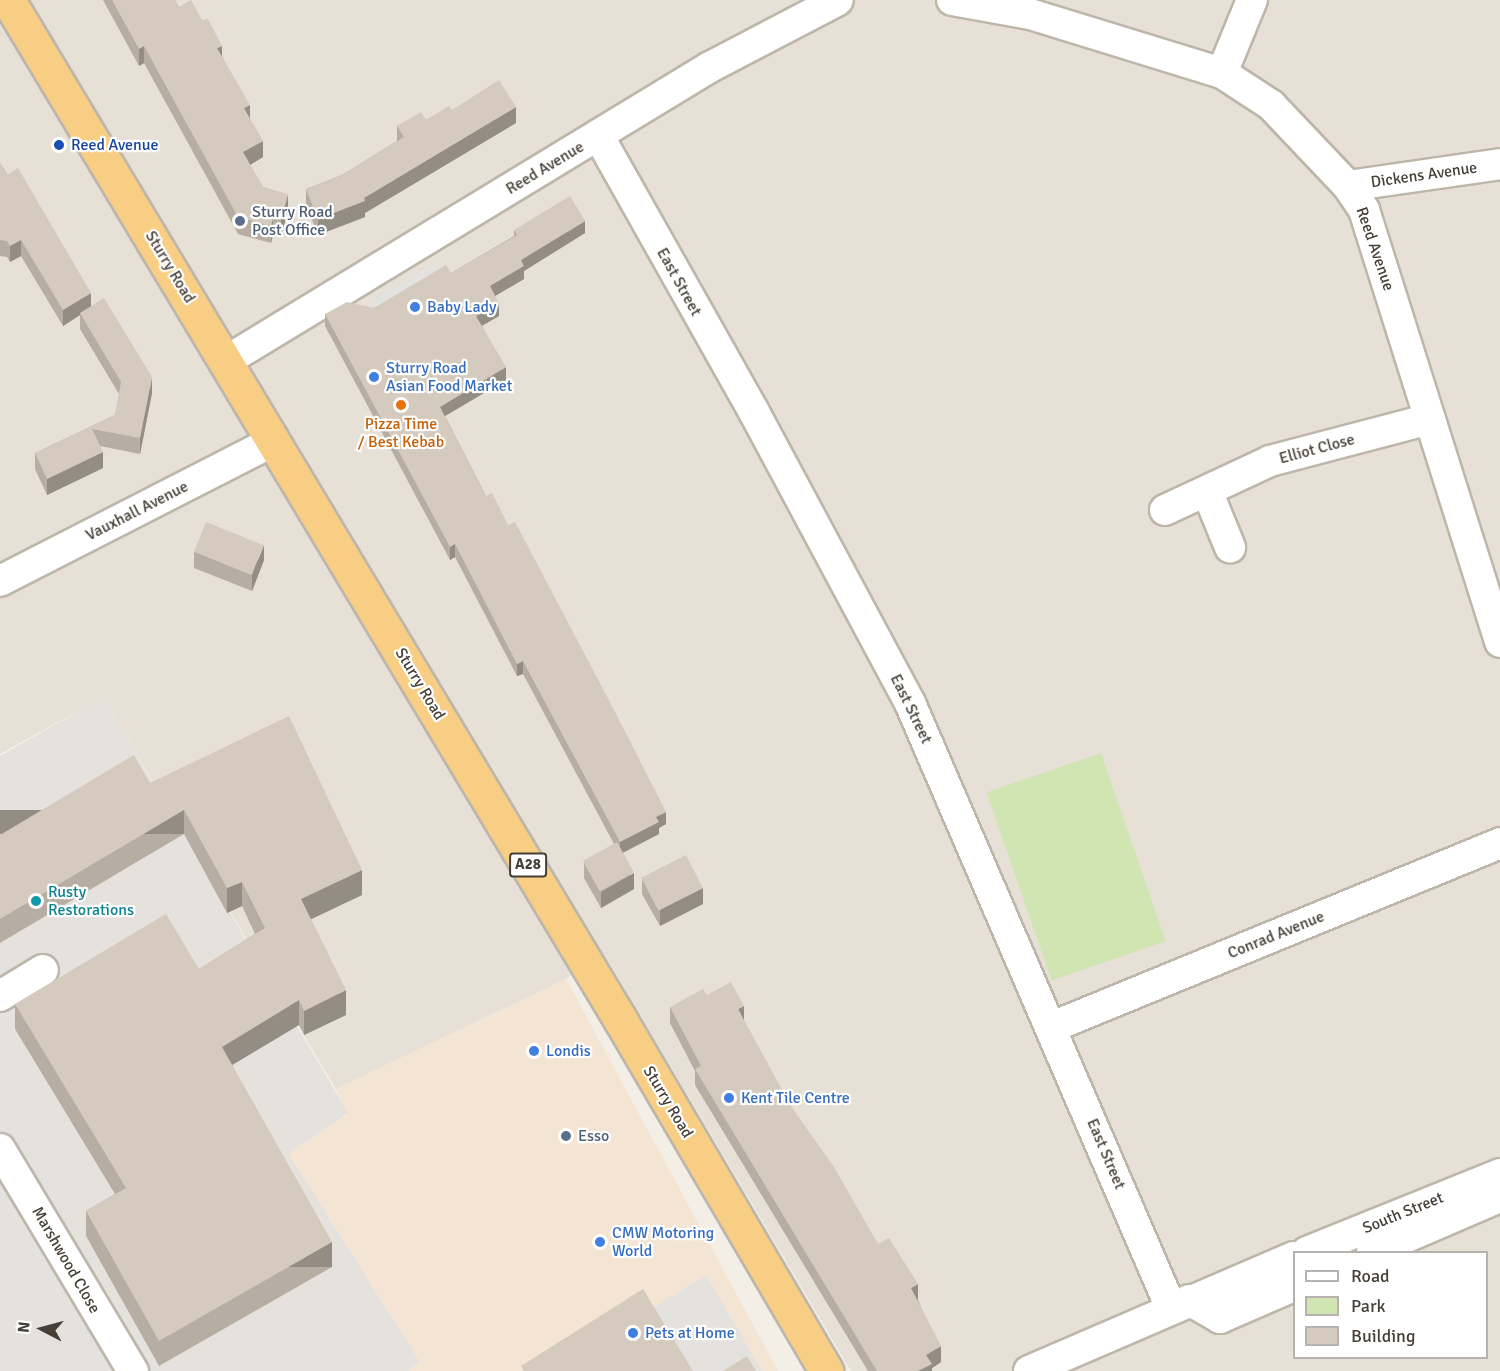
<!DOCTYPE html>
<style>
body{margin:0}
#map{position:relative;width:1500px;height:1371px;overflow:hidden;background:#f3efe7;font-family:Signika,sans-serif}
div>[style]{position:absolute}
.residential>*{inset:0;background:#e6e0d6}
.commercial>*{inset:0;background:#f4e4d3}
.industrial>*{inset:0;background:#e5e1dc}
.green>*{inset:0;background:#d1e5b2;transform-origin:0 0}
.parking>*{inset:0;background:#e4e2df}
.roads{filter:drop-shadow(2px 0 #beb6aa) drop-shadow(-2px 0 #beb6aa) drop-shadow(0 2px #beb6aa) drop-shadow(0 -2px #beb6aa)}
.minor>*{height:30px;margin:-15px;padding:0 15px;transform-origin:15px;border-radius:15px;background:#fff}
.trunk>*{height:33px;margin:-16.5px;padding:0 16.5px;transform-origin:16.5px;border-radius:16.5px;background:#f8ce84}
.wall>*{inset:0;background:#b6aea3}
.shaded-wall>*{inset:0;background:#948d84;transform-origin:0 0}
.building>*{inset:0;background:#d4cabd;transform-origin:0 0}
.dots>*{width:16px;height:16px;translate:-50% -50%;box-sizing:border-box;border:3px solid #fff;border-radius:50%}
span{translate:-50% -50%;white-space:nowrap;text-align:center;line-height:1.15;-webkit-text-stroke:4.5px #fff;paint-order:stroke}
.shield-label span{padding:2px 4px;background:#fff;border:2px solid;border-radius:4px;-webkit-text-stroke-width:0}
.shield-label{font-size:15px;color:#463f37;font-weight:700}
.transit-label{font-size:16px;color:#164399}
.left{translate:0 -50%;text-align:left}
.street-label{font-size:16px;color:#463f37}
.service-label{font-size:16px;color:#4e5e75}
.shop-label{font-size:16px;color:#366cbe}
.food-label{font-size:16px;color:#c56008}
.culture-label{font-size:16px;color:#0d838f}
.legend{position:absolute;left:1293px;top:1251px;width:195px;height:108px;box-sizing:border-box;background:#fff;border:2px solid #b5b2af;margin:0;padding:8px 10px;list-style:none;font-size:18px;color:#463f37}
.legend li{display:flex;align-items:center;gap:12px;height:30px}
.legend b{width:30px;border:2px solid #b5b2af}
.north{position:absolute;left:12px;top:1299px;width:60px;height:60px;-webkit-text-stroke:4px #fff;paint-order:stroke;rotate:276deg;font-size:16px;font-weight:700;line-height:24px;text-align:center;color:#463f37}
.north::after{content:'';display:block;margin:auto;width:21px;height:27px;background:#463f37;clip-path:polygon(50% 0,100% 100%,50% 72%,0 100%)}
</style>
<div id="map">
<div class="residential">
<div style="clip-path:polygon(evenodd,0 0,1500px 0,1500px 1371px,851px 1371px,604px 954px,566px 979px,336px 1089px,103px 697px,0 754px,0 0,1294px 1252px,1486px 1252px,1486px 1358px,1294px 1358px,1294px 1252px)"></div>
</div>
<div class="commercial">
<div style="clip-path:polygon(566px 979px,778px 1371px,409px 1371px,420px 1362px,289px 1154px,348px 1114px,336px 1089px)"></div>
</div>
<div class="industrial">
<div style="clip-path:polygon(103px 697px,348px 1113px,289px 1154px,420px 1362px,409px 1371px,0 1371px,0 756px)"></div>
</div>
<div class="green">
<div style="left:1101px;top:753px;width:199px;height:121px;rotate:71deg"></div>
</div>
<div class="parking">
<div style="clip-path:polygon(437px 262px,446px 278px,395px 345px,367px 304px)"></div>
<div style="clip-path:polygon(706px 1275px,762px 1371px,678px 1371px,643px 1314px)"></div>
</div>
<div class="roads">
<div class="minor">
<div style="left:952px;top:0;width:79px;rotate:10.2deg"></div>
<div style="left:1030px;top:14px;width:201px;rotate:17.1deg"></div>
<div style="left:1222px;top:73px;width:59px;rotate:33.1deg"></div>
<div style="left:1271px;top:105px;width:112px;rotate:46.5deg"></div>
<div style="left:1348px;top:186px;width:29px;rotate:56deg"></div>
<div style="left:1364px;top:210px;width:453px;rotate:72.5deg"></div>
<div style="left:1222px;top:73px;width:79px;rotate:-67.7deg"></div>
<div style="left:598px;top:135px;width:318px;rotate:60.6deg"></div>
<div style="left:754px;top:412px;width:330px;rotate:61.8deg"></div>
<div style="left:910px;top:703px;width:659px;rotate:66.66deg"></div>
<div style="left:1348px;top:186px;width:154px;rotate:-8.2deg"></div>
<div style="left:226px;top:361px;width:566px;rotate:-31.28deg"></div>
<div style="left:710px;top:67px;width:144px;rotate:-27.6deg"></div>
<div style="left:1207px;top:491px;width:61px;rotate:67.7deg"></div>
<div style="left:1165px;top:510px;width:116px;rotate:-25deg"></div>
<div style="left:1270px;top:461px;width:165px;rotate:-14.7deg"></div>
<div style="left:0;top:581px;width:308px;rotate:-27.1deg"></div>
<div style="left:0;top:996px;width:50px;rotate:-31.2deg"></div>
<div style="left:1052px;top:1027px;width:484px;rotate:-22.3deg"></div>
<div style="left:0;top:1149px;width:259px;rotate:59.1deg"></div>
<div style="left:1307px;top:1252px;width:208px;rotate:-22deg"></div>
<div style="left:1372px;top:1252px;width:139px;rotate:-23.3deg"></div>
<div style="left:1189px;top:1300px;width:36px;rotate:30deg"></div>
<div style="left:1220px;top:1318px;width:81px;rotate:-23.4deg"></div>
<div style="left:1029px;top:1371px;width:288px;rotate:-23.3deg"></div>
</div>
<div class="trunk">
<div style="left:8px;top:0;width:1191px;rotate:59.02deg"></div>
<div style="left:621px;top:1021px;width:406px;rotate:59.6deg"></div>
</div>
</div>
<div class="wall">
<div style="clip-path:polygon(103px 0,175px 0,179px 7px,222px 56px,250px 118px,263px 157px,250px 165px,263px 187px,288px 210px,281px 237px,273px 235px,271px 243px,238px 234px,144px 63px,139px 66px)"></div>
<div style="clip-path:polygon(452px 110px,516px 123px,365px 213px,365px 217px,318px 235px,306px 205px,306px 189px,342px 175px,397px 141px,397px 126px,426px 120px)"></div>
<div style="clip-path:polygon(0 163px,91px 306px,152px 393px,140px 454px,100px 446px,103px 468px,47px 495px,35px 469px,35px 453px,115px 415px,119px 394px,80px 329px,80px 315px,63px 326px,21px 256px,10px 262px,7px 257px,0 256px)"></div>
<div style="clip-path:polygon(514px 230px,585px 233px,524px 271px,524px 279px,495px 296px,499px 316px,482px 326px,506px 380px,445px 416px,486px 496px,666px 824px,659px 828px,659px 834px,623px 853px,634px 889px,601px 908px,584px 878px,584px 862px,614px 844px,523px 674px,517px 676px,455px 557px,450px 560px,325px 326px,325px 314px,374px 308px,451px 273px,514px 236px)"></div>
<div style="clip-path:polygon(194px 552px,264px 560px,252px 591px,194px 568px)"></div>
<div style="clip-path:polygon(150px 783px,362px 895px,311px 919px,346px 1015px,304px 1035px,299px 1025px,232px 1065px,332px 1267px,159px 1366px,86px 1236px,86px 1211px,115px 1194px,15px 1029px,15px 1004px,199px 969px,255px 934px,242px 906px,227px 913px,184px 834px,0 943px,0 835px)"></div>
<div style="clip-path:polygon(642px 878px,703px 904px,660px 926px,642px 894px)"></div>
<div style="clip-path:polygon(670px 1007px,744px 1021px,790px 1105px,878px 1244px,918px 1299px,941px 1362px,932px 1368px,932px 1371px,868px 1371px,695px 1085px,695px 1071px,670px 1023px)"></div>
</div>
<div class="shaded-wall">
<div style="clip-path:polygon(144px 46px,144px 63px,139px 66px,139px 49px)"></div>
<div style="clip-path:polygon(222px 46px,222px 62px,217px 48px)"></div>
<div style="clip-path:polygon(250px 105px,250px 121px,244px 108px)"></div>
<div style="clip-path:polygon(516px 107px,516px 123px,365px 213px,365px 217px,318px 235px,318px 219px,364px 198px)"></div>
<div style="clip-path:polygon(263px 141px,263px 157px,243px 169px,243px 152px)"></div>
<div style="clip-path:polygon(288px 194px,288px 210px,281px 237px,281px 220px)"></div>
<div style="clip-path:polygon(273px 218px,273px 235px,271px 243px,271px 226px)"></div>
<div style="clip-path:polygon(585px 221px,585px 233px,524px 271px,524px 279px,490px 299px,490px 286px,521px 260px)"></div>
<div style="clip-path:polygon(21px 240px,21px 256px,10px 262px,10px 246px)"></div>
<div style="clip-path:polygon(91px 293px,91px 309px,80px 313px,80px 315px,63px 326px,63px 310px)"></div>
<div style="clip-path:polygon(499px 303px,499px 316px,476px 329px,476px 316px)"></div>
<div style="clip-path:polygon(506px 367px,506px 380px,440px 419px,440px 407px)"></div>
<div style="clip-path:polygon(152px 377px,152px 393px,140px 454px,140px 438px)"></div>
<div style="clip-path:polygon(103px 452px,103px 468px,47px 495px,47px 479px)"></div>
<div style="clip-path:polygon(455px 544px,455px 557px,450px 560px,450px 547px)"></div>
<div style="clip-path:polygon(264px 545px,264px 560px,252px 591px,252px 575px)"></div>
<div style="clip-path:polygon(523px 661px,523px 674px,517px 676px,517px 664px)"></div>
<div style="left:184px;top:810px;width:24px;height:214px;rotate:90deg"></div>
<div style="clip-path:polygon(666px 812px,666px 824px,659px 828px,659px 834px,620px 854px,620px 842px,656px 817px)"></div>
<div style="clip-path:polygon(362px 870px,362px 895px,301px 924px,301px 899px)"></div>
<div style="clip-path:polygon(634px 873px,634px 889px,601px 908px,601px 892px)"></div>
<div style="clip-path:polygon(242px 882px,242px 906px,227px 913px,227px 888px)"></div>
<div style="clip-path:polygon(703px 888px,703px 904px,660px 926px,660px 910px)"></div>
<div style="clip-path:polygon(346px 990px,346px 1015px,304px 1035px,304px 1011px)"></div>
<div style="clip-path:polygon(299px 1000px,299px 1025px,222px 1071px,222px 1047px)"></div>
<div style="clip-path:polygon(744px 1006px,744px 1021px,738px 1009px)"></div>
<div style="left:332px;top:1242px;width:25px;height:199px;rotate:90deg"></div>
<div style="clip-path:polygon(918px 1284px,918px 1299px,911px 1303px,911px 1288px)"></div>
<div style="clip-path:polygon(941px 1346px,941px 1362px,932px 1368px,932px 1371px,918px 1371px,926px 1355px)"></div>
</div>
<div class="building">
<div style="clip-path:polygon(112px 0,175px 0,179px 7px,191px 0,202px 20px,208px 19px,222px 46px,217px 48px,250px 105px,244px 108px,263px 141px,243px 152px,263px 187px,288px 194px,281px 220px,273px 218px,271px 226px,238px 217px,144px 46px,139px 49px)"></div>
<div style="clip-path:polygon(499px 80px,516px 107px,364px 198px,365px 201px,318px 219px,306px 189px,342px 175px,404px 137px,397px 126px,421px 112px,426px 120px,449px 106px,452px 110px)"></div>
<div style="clip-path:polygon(0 163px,7px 175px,18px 168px,91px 293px,63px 310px,21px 240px,10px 246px,7px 241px,0 240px)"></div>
<div style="clip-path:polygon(570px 196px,585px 221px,521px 260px,524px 266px,490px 286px,499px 303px,476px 316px,506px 367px,440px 407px,486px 496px,492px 493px,508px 525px,515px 522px,614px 710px,666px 812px,656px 817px,659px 822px,620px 842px,523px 661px,517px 664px,455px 544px,450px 547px,325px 314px,347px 302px,374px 308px,446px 265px,451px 273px,517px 235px,514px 230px)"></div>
<div style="clip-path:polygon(104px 298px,152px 377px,140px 438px,92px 429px,103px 452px,47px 479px,35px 453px,115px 415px,121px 382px,80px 313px)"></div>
<div style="left:206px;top:522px;width:62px;height:32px;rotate:22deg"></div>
<div style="clip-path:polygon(289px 716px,362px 870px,301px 899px,346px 990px,304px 1011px,299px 1000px,222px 1047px,332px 1242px,159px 1341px,86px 1211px,126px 1188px,15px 1004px,166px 914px,199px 969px,265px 928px,242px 882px,227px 888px,184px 810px,0 919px,0 835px,134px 755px,150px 783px)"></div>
<div style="left:617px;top:842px;width:35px;height:39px;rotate:61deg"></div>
<div style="left:686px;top:855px;width:37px;height:50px;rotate:63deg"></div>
<div style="clip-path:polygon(731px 982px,744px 1006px,738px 1009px,790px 1105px,834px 1167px,878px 1244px,889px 1238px,918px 1284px,911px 1288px,941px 1346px,926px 1355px,932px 1364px,918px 1371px,877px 1371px,695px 1069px,701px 1066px,670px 1007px,703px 989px,707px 995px)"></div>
<div style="clip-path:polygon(643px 1289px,693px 1371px,524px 1371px,521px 1366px)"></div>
<div style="clip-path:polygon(747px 1356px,756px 1371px,723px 1371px)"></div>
</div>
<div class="dots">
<div style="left:59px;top:145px;background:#1a4fb4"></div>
<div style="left:240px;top:221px;background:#5c6f8a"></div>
<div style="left:415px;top:307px;background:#3f7fe0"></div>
<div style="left:374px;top:377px;background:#3f7fe0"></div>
<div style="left:401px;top:405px;background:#e8710a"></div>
<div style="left:36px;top:901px;background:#0f9aa8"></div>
<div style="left:534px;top:1051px;background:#3f7fe0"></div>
<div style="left:729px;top:1098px;background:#3f7fe0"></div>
<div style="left:566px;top:1136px;background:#5c6f8a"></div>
<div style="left:600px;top:1242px;background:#3f7fe0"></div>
<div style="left:633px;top:1333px;background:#3f7fe0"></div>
</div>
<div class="shield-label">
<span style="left:528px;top:865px">A28</span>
</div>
<div class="transit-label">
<span class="left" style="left:71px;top:145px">Reed Avenue</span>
</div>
<div class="street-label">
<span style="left:545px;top:168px;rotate:-31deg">Reed Avenue</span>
<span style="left:1424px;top:175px;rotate:-8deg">Dickens Avenue</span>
<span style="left:1375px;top:249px;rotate:71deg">Reed Avenue</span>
<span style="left:170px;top:267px;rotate:59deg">Sturry Road</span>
<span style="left:679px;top:282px;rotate:61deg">East Street</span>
<span style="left:1317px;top:449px;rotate:-15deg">Elliot Close</span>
<span style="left:137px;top:511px;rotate:-27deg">Vauxhall Avenue</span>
<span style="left:420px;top:684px;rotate:59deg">Sturry Road</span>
<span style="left:911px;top:709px;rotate:64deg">East Street</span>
<span style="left:1276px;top:935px;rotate:-22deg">Conrad Avenue</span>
<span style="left:668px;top:1102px;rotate:59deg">Sturry Road</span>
<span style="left:1106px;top:1154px;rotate:67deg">East Street</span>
<span style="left:1403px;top:1213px;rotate:-22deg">South Street</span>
<span style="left:66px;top:1260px;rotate:60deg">Marshwood Close</span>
</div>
<div class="service-label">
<span class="left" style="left:252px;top:221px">Sturry Road<br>Post Office</span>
<span class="left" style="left:578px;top:1136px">Esso</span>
</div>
<div class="shop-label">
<span class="left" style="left:427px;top:307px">Baby Lady</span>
<span class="left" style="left:386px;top:377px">Sturry Road<br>Asian Food Market</span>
<span class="left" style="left:546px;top:1051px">Londis</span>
<span class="left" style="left:741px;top:1098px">Kent Tile Centre</span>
<span class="left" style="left:612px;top:1242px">CMW Motoring<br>World</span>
<span class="left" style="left:645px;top:1333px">Pets at Home</span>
</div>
<div class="food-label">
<span style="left:401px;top:433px">Pizza Time<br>/ Best Kebab</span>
</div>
<div class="culture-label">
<span class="left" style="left:48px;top:901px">Rusty<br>Restorations</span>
</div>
<ul class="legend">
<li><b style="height:8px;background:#fff"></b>Road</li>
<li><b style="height:16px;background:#d1e5b2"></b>Park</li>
<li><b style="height:16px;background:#d4cabd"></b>Building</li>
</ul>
<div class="north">N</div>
</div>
